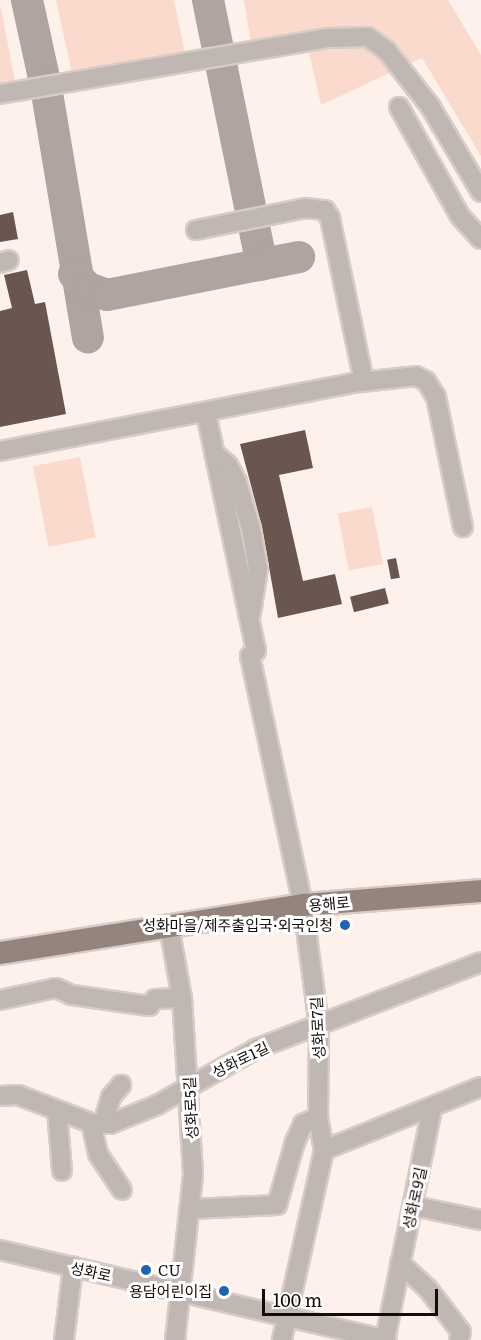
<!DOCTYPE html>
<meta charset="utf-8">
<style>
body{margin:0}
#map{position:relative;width:481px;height:1340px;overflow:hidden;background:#fef1eb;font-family:Literata,"Noto Sans KR",serif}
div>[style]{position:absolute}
.green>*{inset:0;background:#f9dacc;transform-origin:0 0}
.taxiway>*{height:32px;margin:-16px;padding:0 16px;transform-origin:16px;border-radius:16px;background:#afa49f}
.building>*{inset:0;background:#69574f;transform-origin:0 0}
.roads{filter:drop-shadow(2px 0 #d8ccc7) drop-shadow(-2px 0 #d8ccc7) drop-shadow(0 2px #d8ccc7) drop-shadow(0 -2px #d8ccc7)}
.minor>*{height:18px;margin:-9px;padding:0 9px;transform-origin:9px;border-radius:9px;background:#c0b7b3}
.major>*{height:22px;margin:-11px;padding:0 11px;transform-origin:11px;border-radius:11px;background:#94847d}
.dots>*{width:16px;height:16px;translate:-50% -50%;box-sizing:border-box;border:3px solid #fff;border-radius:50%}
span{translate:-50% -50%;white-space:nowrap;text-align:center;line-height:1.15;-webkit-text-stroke:6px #fff;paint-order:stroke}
.street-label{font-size:15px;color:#130c09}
.poi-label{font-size:15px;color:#130c09}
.right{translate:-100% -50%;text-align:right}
.left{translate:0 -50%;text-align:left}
.scale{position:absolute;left:262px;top:1289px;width:176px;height:27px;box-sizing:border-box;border:3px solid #130c09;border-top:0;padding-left:8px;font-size:18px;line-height:21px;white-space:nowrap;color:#130c09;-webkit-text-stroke:4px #fff;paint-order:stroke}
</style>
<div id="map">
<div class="green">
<div style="clip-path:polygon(56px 0,174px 0,185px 53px,72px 73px)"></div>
<div style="clip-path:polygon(244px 0,448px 0,481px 55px,481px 156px,422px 58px,321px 105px,309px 52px,254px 61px)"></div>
<div style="clip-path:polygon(0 4px,18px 96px,0 100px)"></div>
<div style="left:80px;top:457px;width:82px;height:48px;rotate:79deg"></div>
<div style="left:372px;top:507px;width:58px;height:35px;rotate:79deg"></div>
</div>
<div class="taxiway">
<div style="left:27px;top:0;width:89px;rotate:77.7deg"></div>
<div style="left:46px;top:87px;width:254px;rotate:80.5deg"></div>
<div style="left:208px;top:0;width:270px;rotate:78.5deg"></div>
<div style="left:74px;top:274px;width:20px;rotate:45deg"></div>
<div style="left:88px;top:288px;width:20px;rotate:20deg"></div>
<div style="left:107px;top:295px;width:196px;rotate:-11.2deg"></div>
</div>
<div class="building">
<div style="clip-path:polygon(13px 212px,18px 239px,0 242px,0 215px)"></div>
<div style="clip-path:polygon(27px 270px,35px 304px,45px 302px,66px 414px,0 427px,0 311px,12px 308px,4px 275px)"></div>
<div style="clip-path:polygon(305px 430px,313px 468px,279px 475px,303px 581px,335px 574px,342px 604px,278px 618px,262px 527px,240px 444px)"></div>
<div style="left:396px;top:558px;width:20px;height:9px;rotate:79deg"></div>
<div style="left:385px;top:588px;width:16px;height:36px;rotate:76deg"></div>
</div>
<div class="roads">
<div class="minor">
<div style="left:0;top:94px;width:333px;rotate:-9.7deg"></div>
<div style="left:328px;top:38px;width:40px;rotate:-1.4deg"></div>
<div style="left:368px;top:37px;width:24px;rotate:36deg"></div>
<div style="left:387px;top:51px;width:70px;rotate:52deg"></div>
<div style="left:430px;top:106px;width:100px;rotate:59.3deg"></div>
<div style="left:399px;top:107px;width:125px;rotate:60.8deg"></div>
<div style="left:460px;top:216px;width:31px;rotate:48deg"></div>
<div style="left:196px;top:230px;width:111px;rotate:-11.4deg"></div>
<div style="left:305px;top:208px;width:20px;rotate:6deg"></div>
<div style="left:325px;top:210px;width:9px;rotate:58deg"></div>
<div style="left:330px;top:218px;width:167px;rotate:78.3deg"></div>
<div style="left:0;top:263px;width:9px;rotate:-18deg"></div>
<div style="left:206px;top:413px;width:243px;rotate:78.1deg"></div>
<div style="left:256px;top:651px;width:8px;rotate:140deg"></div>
<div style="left:250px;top:656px;width:255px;rotate:78deg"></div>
<div style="left:303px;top:905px;width:122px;rotate:82.5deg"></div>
<div style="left:319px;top:1026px;width:91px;rotate:90.6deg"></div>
<div style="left:318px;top:1117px;width:34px;rotate:80deg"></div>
<div style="left:324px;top:1150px;width:195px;rotate:102.5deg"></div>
<div style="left:0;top:451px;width:359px;rotate:-10.9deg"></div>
<div style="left:352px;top:383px;width:64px;rotate:-6.2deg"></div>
<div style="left:416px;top:376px;width:11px;rotate:27deg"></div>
<div style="left:426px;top:381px;width:19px;rotate:58deg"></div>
<div style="left:436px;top:397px;width:133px;rotate:78.3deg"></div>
<div style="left:214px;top:453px;width:18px;rotate:41deg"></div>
<div style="left:228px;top:465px;width:19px;rotate:62deg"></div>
<div style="left:237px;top:482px;width:49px;rotate:73.4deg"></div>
<div style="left:251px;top:529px;width:40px;rotate:80deg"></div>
<div style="left:258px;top:568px;width:46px;rotate:98.8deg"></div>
<div style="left:169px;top:926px;width:73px;rotate:79.8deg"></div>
<div style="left:182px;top:998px;width:177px;rotate:86.4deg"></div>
<div style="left:193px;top:1175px;width:166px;rotate:96.2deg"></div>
<div style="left:0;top:1000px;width:57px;rotate:-12.1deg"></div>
<div style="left:56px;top:988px;width:17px;rotate:24deg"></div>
<div style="left:72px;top:995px;width:78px;rotate:8.1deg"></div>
<div style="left:149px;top:1006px;width:9px;rotate:-49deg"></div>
<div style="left:155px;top:999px;width:27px;rotate:-2deg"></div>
<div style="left:0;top:1096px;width:18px;rotate:-3deg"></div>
<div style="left:18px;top:1095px;width:78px;rotate:21deg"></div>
<div style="left:91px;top:1123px;width:19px;rotate:3deg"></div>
<div style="left:110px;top:1124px;width:51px;rotate:-22deg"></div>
<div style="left:157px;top:1105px;width:114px;rotate:-29.5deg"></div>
<div style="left:256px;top:1049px;width:241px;rotate:-21.1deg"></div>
<div style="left:57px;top:1110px;width:61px;rotate:85.3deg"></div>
<div style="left:91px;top:1123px;width:32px;rotate:77deg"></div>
<div style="left:98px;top:1154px;width:43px;rotate:56.3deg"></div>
<div style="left:110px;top:1124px;width:11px;rotate:-112deg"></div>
<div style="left:106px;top:1114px;width:18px;rotate:-74deg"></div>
<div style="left:111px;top:1097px;width:16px;rotate:-50deg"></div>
<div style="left:324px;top:1150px;width:169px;rotate:-21.9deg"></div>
<div style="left:414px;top:1206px;width:68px;rotate:11.8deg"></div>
<div style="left:191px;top:1209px;width:86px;rotate:-2.7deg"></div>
<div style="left:277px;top:1205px;width:66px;rotate:-74.1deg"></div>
<div style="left:295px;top:1142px;width:20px;rotate:-66deg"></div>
<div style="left:303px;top:1124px;width:17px;rotate:-25deg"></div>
<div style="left:0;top:1250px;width:397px;rotate:13.1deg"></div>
<div style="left:400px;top:1263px;width:38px;rotate:43deg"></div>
<div style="left:428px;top:1289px;width:54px;rotate:52.5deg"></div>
<div style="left:461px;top:1332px;width:8px;rotate:104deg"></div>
<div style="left:64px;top:1340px;width:74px;rotate:-83deg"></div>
<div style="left:385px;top:1340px;width:237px;rotate:-78.5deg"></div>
</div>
<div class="major">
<div style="left:0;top:953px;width:307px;rotate:-9deg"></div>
<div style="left:303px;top:905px;width:179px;rotate:-4.5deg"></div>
</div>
</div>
<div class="dots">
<div style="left:345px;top:925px;background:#2163b3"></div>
<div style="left:146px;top:1270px;background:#2163b3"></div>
<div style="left:224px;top:1291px;background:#2163b3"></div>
</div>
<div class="street-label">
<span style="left:329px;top:903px;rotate:-5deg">용해로</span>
<span style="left:317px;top:1028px;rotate:-93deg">성화로7길</span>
<span style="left:240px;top:1059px;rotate:-26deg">성화로1길</span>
<span style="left:190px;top:1108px;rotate:-93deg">성화로5길</span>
<span style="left:414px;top:1198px;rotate:-78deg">성화로9길</span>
<span style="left:91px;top:1271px;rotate:12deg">성화로</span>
</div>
<div class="poi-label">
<span class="right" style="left:333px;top:925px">성화마을/제주출입국·외국인청</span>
<span class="left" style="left:158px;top:1270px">CU</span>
<span class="right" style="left:212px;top:1291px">용담어린이집</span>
</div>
<div class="scale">100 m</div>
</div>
